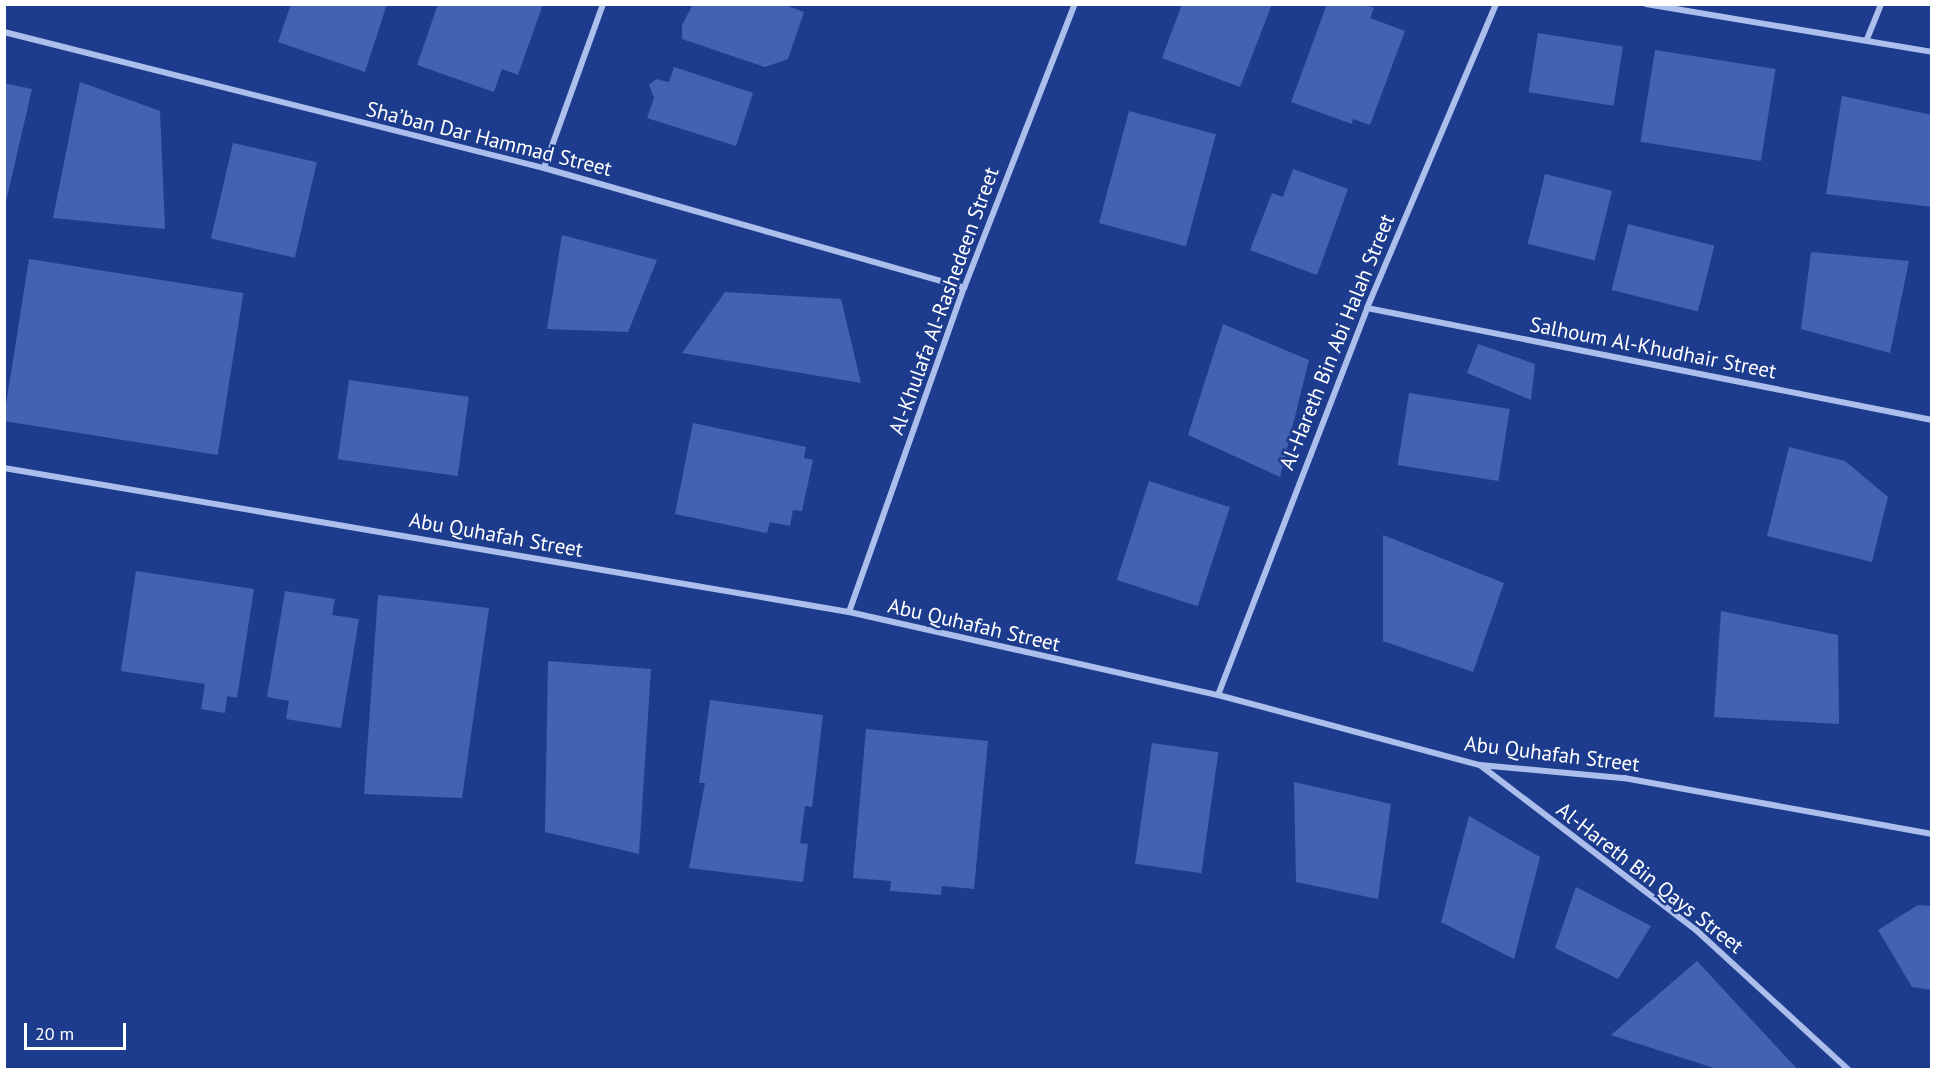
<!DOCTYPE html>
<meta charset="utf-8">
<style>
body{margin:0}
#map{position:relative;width:1936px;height:1074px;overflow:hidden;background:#1e3c8d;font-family:"PT Sans",sans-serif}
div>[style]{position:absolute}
.building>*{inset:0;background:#4362b2;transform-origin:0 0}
.street>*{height:6px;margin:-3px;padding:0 3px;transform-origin:3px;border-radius:3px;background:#acbeec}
span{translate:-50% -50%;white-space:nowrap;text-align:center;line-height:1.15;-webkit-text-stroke:5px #1e3c8d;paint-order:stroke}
.street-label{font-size:21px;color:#fff}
.frame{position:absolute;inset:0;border:6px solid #fff;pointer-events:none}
.scale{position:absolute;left:24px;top:1023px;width:102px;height:27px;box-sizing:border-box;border:3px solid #fff;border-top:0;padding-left:8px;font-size:18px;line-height:21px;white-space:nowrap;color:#fff;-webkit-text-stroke:4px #1e3c8d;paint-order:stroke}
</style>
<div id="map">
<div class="building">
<div style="clip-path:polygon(291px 4px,387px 4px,365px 72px,278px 42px)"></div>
<div style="clip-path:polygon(438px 4px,543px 4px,518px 75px,502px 69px,494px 92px,417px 65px)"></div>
<div style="clip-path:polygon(693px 4px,782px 4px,804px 12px,788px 59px,765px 67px,682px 39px,682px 25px)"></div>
<div style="clip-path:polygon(1182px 4px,1272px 4px,1240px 87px,1162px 58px)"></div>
<div style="clip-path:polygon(1327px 4px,1363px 4px,1374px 8px,1370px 18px,1405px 31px,1370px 125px,1353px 119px,1352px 124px,1291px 102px)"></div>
<div style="left:1538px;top:33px;width:86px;height:60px;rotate:9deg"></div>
<div style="left:1655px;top:50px;width:122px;height:93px;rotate:9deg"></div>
<div style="clip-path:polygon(674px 67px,753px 93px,736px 146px,647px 118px,654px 98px,649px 85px,656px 79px,669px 82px)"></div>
<div style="clip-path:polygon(80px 82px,160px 111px,165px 229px,53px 218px)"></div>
<div style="clip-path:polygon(4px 83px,32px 89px,5px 206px,4px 205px)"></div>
<div style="clip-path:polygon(1842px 96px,1932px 115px,1932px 207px,1826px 194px)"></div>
<div style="left:1129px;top:111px;width:90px;height:116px;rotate:15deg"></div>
<div style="left:233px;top:143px;width:86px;height:98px;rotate:13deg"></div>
<div style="clip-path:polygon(1293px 169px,1348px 189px,1317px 275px,1250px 250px,1272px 193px,1283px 197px)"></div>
<div style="left:1545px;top:174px;width:69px;height:72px;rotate:14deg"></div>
<div style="left:1628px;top:224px;width:89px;height:68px;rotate:14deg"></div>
<div style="clip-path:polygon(562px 235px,657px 260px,628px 332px,547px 329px)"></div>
<div style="clip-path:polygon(1811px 252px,1909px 261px,1890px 353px,1801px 329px)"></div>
<div style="left:29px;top:259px;width:217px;height:164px;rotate:9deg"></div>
<div style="clip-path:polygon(725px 292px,841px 299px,861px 383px,682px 353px)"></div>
<div style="clip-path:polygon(1223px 324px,1309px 360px,1280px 477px,1188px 435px)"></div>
<div style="clip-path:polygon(1478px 344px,1535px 364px,1531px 400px,1467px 373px)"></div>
<div style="left:349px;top:380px;width:121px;height:80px;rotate:8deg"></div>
<div style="left:1409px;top:393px;width:102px;height:73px;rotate:9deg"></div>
<div style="clip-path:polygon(693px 423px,806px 447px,804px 458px,813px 460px,802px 511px,793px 510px,790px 526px,770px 522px,767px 533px,675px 514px)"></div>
<div style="clip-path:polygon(1789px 447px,1845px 461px,1888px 497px,1872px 562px,1767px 536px)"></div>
<div style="left:1149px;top:481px;width:85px;height:104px;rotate:18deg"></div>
<div style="clip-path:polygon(1383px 535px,1504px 583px,1473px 672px,1383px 641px)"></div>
<div style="clip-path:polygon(136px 571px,254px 589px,237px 698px,227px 696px,225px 713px,201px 709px,205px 684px,121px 671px)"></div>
<div style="clip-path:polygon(285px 591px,335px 599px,332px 615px,359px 619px,341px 728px,286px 719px,289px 701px,267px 697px)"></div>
<div style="clip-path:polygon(378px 595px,489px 608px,462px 798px,364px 794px)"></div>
<div style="clip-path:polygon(1721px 611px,1838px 635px,1839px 724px,1714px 717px)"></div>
<div style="clip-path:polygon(548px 661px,651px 669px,639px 854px,545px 832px)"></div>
<div style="clip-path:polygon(710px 700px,823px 715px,812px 807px,805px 806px,800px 843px,808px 844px,803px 882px,689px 868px,705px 783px,699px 783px)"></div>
<div style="clip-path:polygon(866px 729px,988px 741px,974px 889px,942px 886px,941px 895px,890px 891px,891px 881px,853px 878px)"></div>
<div style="left:1152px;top:743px;width:67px;height:122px;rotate:8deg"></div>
<div style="clip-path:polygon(1294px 782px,1391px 804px,1378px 899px,1296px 882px)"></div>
<div style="clip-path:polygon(1469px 816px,1540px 857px,1514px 959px,1441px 922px)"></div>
<div style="clip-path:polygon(1576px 887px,1651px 926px,1618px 979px,1555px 948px)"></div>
<div style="clip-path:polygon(1918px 905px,1932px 906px,1932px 990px,1912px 987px,1878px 930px)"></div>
<div style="clip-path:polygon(1697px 961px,1798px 1070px,1720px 1070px,1611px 1035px)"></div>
</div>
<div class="street">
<div style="left:1646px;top:4px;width:290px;rotate:9.5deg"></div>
<div style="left:4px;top:32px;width:557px;rotate:14.14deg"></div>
<div style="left:544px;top:168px;width:437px;rotate:15.9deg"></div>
<div style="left:1867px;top:39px;width:38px;rotate:-68deg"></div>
<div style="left:544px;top:168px;width:174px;rotate:-70.2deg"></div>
<div style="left:1367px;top:308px;width:576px;rotate:11.21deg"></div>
<div style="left:4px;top:468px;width:857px;rotate:9.67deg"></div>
<div style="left:849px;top:612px;width:378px;rotate:12.7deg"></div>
<div style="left:1218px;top:695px;width:271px;rotate:15deg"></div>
<div style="left:1480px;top:765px;width:145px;rotate:5.2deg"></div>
<div style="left:1624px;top:778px;width:313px;rotate:10.3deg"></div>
<div style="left:849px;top:612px;width:344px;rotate:-70.5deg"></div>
<div style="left:964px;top:288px;width:305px;rotate:-68.7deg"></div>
<div style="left:1218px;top:695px;width:415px;rotate:-68.9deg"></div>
<div style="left:1367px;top:308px;width:330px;rotate:-67deg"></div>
<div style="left:1480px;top:765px;width:272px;rotate:37.4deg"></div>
<div style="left:1696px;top:930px;width:207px;rotate:42.5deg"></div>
</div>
<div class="street-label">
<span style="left:489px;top:139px;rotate:14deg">Sha’ban Dar Hammad Street</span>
<span style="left:944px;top:301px;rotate:-70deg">Al-Khulafa Al-Rashedeen Street</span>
<span style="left:1337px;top:342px;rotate:-68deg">Al-Hareth Bin Abi Halah Street</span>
<span style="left:1653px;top:348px;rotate:11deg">Salhoum Al-Khudhair Street</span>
<span style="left:496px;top:535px;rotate:10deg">Abu Quhafah Street</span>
<span style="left:974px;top:625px;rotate:13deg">Abu Quhafah Street</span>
<span style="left:1552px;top:754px;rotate:7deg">Abu Quhafah Street</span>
<span style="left:1650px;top:878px;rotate:38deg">Al-Hareth Bin Qays Street</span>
</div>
<div class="frame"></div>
<div class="scale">20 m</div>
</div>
